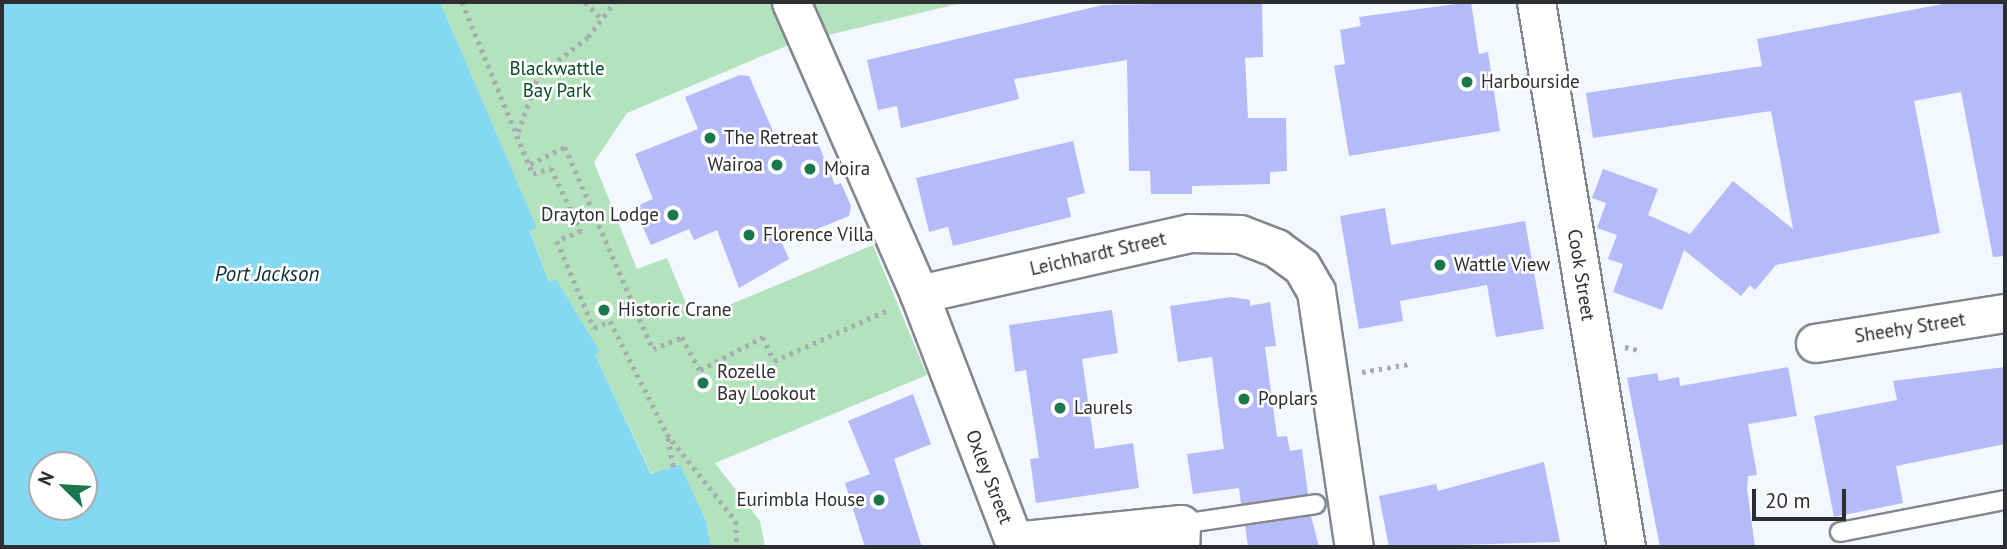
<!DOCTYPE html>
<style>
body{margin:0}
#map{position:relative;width:2007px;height:549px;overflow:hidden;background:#f3f7ff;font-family:"PT Sans",sans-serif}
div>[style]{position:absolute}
.green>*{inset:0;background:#b3e3bc}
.water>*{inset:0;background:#85d8f1}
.building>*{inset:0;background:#b5baf8}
.path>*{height:4.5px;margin-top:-2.25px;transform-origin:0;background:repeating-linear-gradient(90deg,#a8acb2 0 3.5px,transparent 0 8.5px)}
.roads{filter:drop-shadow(2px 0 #83868d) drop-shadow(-2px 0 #83868d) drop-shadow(0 2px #83868d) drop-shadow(0 -2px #83868d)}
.service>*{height:18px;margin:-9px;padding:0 9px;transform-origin:9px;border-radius:9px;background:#fff}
.minor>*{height:37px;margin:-18.5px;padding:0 18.5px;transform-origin:18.5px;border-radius:18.5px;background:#fff}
.dots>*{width:19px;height:19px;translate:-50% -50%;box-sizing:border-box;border:4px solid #fff;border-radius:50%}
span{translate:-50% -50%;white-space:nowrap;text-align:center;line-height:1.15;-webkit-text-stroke:5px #fff;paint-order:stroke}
.park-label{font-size:19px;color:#084b21}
.poi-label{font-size:19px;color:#2c2e31}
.left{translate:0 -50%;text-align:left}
.right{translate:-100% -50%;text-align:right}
.street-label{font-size:19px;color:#2c2e31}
.water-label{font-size:21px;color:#062f3a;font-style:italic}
.frame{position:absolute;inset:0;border:4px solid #2c2e31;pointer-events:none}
.north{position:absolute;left:28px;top:451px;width:70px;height:70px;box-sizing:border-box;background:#fff;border:2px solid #ababad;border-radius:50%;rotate:294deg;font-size:19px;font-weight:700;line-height:28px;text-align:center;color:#2c2e31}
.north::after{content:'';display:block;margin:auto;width:24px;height:32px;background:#1a764b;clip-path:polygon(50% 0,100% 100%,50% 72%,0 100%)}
.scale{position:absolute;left:1752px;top:489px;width:94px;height:32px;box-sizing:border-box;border:4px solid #2c2e31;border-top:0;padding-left:9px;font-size:21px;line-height:24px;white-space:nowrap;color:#2c2e31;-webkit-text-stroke:5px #fff;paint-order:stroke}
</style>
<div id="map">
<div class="green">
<div style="clip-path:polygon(440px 2px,966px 2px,791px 44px,627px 113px,594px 162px,637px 269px,667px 258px,693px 320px,873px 245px,927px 375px,715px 463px,760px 521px,765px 547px,711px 547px,706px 521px,679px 466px,652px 475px,595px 355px,599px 352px,556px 279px,549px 282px,530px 230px,536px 228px)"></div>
</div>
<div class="water">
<div style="clip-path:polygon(evenodd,2px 2px,440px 2px,537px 228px,530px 231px,549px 282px,556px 279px,600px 352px,595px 355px,651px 474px,680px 465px,706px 521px,711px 547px,2px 547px,2px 2px,42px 465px,84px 465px,84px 507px,42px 507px,42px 465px)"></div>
</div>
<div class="building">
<div style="clip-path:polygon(1262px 2px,1263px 57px,1245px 58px,1248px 118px,1286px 118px,1287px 171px,1270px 172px,1270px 184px,1192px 186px,1192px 194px,1151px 194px,1150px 171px,1129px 171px,1127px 60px,1014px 79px,1019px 99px,901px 128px,897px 106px,878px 110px,867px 60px,1103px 5px)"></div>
<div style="clip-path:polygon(1471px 2px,1479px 54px,1488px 52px,1500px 131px,1349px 156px,1334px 66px,1345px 64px,1340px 30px,1361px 26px,1359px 17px)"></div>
<div style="clip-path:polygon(1954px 2px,2005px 2px,2005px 256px,1993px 257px,1961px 92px,1914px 101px,1940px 233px,1776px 265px,1755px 290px,1750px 285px,1741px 296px,1684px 250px,1662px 310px,1613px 292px,1623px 264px,1608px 259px,1617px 235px,1597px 228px,1606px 203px,1592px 198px,1603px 169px,1658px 189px,1648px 215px,1690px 234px,1733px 181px,1793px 229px,1771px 111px,1593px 138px,1586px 93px,1762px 66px,1757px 39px)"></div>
<div style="clip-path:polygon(740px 75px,749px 76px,779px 145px,813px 131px,835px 185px,841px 183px,851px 206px,849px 216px,782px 243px,789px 259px,739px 288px,717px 230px,694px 240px,689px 229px,651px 245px,634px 207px,653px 199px,635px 154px,698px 129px,685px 97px)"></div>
<div style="clip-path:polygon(1073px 141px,1085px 193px,1067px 198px,1071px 217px,953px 246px,948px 227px,929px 232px,916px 178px)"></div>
<div style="clip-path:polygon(1385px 208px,1391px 245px,1525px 221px,1544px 329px,1496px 337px,1487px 285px,1400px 301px,1403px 321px,1359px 329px,1340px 216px)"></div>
<div style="clip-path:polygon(1231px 297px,1250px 300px,1250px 306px,1270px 302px,1276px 346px,1265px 347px,1277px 437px,1287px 436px,1290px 451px,1302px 449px,1308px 494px,1241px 504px,1239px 488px,1193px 494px,1187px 454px,1224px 449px,1212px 357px,1178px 362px,1170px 306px)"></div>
<div style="clip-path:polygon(1112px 310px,1118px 353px,1082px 359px,1095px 449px,1133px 443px,1139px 488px,1036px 503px,1030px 459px,1039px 458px,1026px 370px,1015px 372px,1009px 325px)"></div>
<div style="clip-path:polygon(1788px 367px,1797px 416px,1748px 424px,1757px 475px,1748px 476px,1747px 489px,1755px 547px,1660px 547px,1627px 378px,1657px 373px,1659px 381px,1679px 377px,1680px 386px)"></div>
<div style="clip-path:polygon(2005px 367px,2005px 444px,1896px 466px,1903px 503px,1834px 517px,1814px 416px,1897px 400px,1893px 381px)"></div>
<div style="clip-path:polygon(913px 394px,931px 444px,894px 459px,922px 547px,865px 547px,845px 483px,870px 474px,848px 421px)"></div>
<div style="clip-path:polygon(1544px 462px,1560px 542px,1389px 547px,1379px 496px,1436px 484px,1438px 491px)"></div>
<div style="clip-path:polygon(1311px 516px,1319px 547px,1248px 547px,1245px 526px)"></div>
</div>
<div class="path">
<div style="left:462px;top:2px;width:186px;rotate:67.6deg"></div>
<div style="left:533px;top:174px;width:19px;rotate:-18deg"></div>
<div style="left:551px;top:168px;width:70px;rotate:64.5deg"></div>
<div style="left:581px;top:231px;width:26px;rotate:157deg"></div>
<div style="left:557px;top:241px;width:95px;rotate:67deg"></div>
<div style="left:594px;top:328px;width:17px;rotate:-24deg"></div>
<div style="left:610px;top:321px;width:127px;rotate:63.2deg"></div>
<div style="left:667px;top:434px;width:111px;rotate:51.6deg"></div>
<div style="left:736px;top:521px;width:26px;rotate:88deg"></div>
<div style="left:585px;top:2px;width:24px;rotate:45deg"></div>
<div style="left:518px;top:132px;width:59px;rotate:-70.3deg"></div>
<div style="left:538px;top:76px;width:63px;rotate:-38deg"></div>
<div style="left:588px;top:37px;width:44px;rotate:-52.4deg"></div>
<div style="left:530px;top:164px;width:39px;rotate:-26deg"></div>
<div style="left:565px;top:147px;width:220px;rotate:66.5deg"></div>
<div style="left:653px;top:349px;width:31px;rotate:-22deg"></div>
<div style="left:682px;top:337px;width:59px;rotate:61.7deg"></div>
<div style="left:1625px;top:347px;width:13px;rotate:13deg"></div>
<div style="left:700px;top:370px;width:71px;rotate:-27.6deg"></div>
<div style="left:763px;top:337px;width:26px;rotate:65deg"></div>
<div style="left:774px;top:361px;width:127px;rotate:-24.1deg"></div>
<div style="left:1362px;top:372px;width:49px;rotate:-9.5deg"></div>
<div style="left:668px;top:438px;width:31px;rotate:79deg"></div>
</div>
<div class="roads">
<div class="service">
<div style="left:1181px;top:524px;width:136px;rotate:-8.4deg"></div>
<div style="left:1840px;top:532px;width:168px;rotate:-11deg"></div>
</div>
<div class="minor">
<div style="left:791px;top:2px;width:319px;rotate:66.3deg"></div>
<div style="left:919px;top:294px;width:265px;rotate:69deg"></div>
<div style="left:1014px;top:541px;width:168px;rotate:-5.8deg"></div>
<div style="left:1181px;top:524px;width:23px;rotate:92deg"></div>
<div style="left:1536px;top:2px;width:552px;rotate:80.62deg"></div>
<div style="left:919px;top:294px;width:278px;rotate:-12.7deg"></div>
<div style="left:1190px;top:233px;width:50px;rotate:1.1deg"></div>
<div style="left:1240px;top:234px;width:39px;rotate:21deg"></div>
<div style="left:1276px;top:248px;width:32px;rotate:36deg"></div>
<div style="left:1302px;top:267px;width:28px;rotate:60deg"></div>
<div style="left:1316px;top:291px;width:259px;rotate:81.6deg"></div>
<div style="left:1815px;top:343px;width:192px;rotate:-9deg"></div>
</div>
</div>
<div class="dots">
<div style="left:1467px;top:82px;background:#1a764b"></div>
<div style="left:710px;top:138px;background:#1a764b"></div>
<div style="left:777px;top:165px;background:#1a764b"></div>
<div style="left:810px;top:169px;background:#1a764b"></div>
<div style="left:673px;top:215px;background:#1a764b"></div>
<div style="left:749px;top:235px;background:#1a764b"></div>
<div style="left:1440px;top:265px;background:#1a764b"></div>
<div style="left:604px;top:310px;background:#1a764b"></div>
<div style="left:703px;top:383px;background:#1a764b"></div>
<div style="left:1244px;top:399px;background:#1a764b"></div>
<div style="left:1060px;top:408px;background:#1a764b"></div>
<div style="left:879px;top:500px;background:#1a764b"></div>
</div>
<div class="park-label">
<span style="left:557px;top:80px">Blackwattle<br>Bay Park</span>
</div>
<div class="poi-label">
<span class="left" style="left:1481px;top:82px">Harbourside</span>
<span class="left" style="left:724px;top:138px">The Retreat</span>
<span class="right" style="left:763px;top:165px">Wairoa</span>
<span class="left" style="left:824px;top:169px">Moira</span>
<span class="right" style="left:659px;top:215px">Drayton Lodge</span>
<span class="left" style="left:763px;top:235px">Florence Villa</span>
<span class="left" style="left:1454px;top:265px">Wattle View</span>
<span class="left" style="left:618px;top:310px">Historic Crane</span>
<span class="left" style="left:717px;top:383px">Rozelle<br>Bay Lookout</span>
<span class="left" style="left:1258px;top:399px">Poplars</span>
<span class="left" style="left:1074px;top:408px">Laurels</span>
<span class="right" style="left:865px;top:500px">Eurimbla House</span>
</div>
<div class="street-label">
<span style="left:1098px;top:254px;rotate:-13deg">Leichhardt Street</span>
<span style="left:1581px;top:275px;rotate:81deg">Cook Street</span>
<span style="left:1910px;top:328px;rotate:-9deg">Sheehy Street</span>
<span style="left:989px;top:477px;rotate:69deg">Oxley Street</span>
</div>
<div class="water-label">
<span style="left:267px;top:274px">Port Jackson</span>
</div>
<div class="frame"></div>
<div class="north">N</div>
<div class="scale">20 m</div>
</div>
